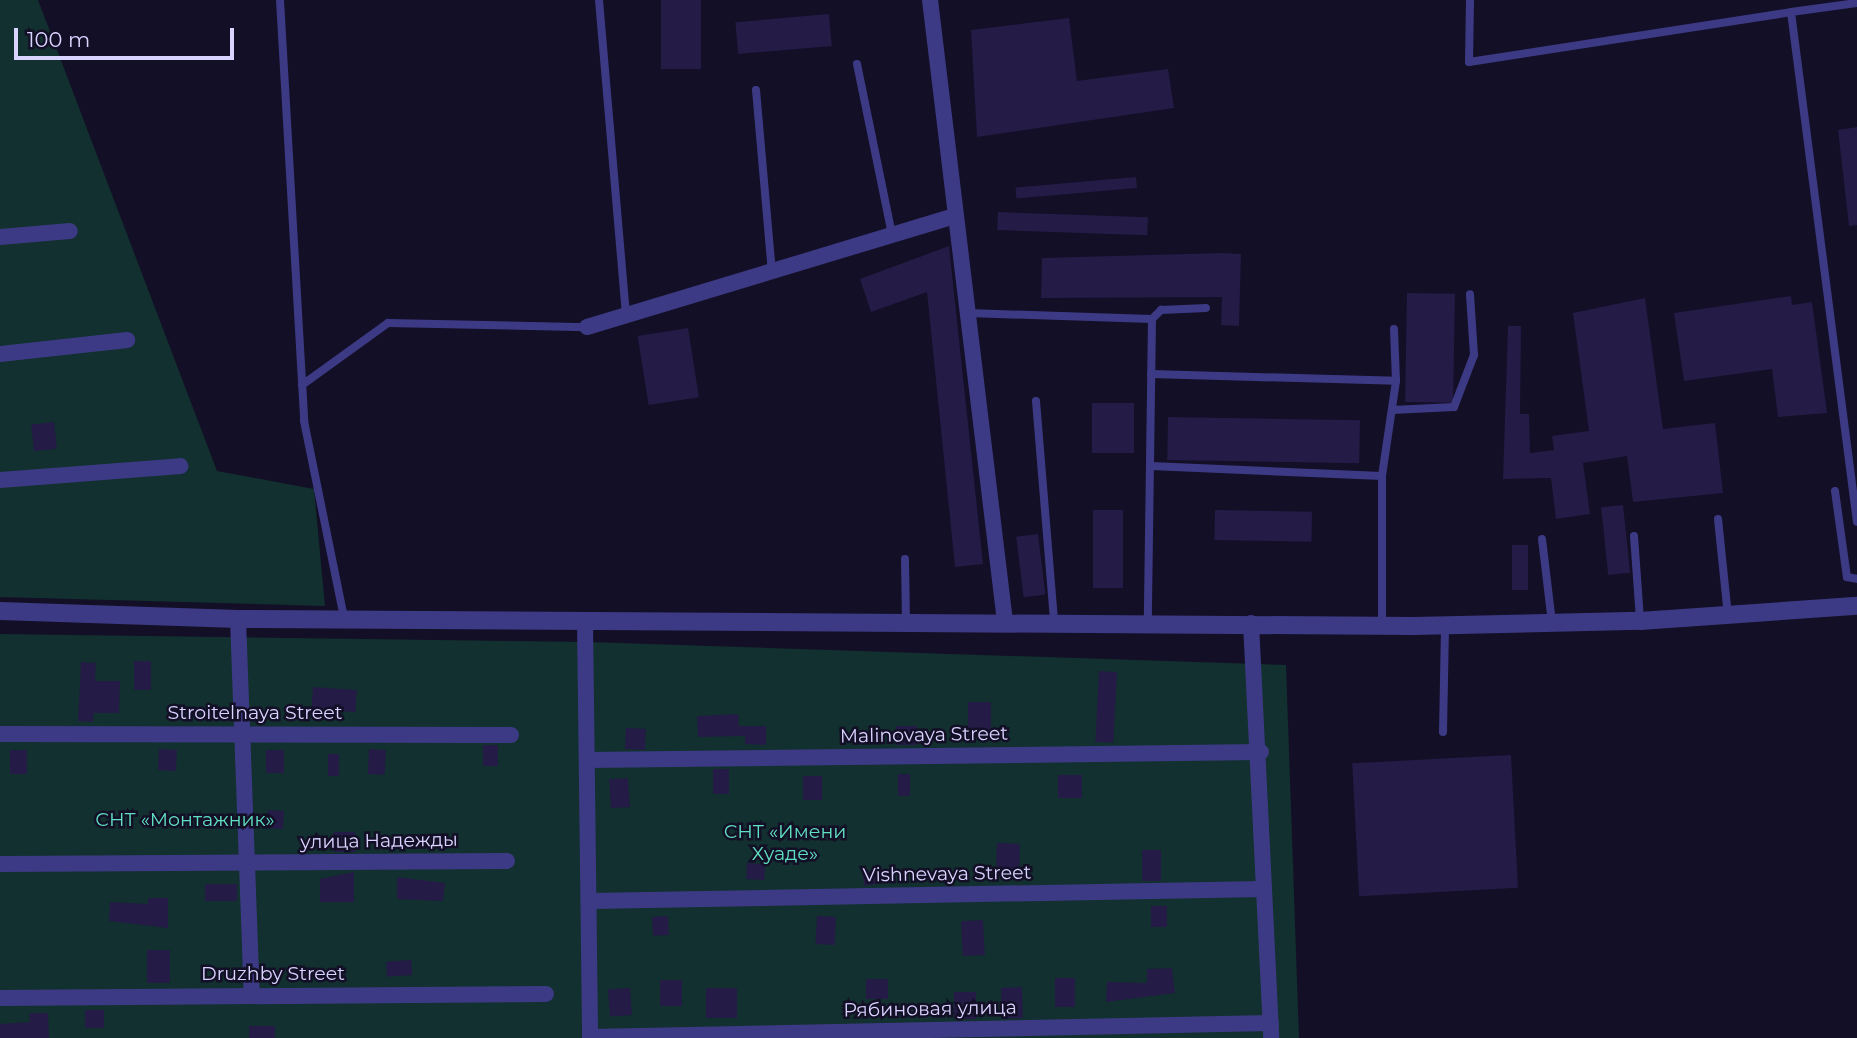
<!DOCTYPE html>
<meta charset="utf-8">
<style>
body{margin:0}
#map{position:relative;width:1857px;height:1038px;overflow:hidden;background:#130f26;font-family:Montserrat,sans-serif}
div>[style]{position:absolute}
.green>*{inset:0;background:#12302f}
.building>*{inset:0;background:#241b47;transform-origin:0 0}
.service>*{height:8px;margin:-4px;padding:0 4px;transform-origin:4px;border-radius:4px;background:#3d3a85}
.minor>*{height:16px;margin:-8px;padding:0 8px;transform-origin:8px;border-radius:8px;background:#3d3a85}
.tertiary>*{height:18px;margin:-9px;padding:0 9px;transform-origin:9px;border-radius:9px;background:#3d3a85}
span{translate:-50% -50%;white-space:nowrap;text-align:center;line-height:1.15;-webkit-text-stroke:5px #130f26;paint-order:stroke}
.street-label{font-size:19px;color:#d9d4ff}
.park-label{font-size:19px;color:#5fe0c0}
.scale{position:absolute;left:14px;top:28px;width:220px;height:32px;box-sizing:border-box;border:4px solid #d9d4ff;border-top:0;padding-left:9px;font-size:21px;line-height:24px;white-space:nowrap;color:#d9d4ff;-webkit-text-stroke:5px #130f26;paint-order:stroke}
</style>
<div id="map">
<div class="green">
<div style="clip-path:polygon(0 0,38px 0,217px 471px,314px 489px,325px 606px,0 597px)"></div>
<div style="clip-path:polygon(0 634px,589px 642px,1286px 665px,1299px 1038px,0 1038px)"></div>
</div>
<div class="building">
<div style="left:661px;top:0;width:40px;height:69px"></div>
<div style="left:829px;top:14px;width:32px;height:94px;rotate:85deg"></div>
<div style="clip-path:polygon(1069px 18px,1077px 81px,1168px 69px,1174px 108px,977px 137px,971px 30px)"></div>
<div style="clip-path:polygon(1857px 127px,1857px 225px,1849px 226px,1838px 130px)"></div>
<div style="left:1136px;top:177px;width:11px;height:121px;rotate:85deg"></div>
<div style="left:998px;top:212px;width:150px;height:18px;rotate:2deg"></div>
<div style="clip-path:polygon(949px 246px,983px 564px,955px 567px,927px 292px,871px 312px,860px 279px)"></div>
<div style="clip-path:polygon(1223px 253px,1241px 254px,1239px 326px,1221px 325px,1222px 297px,1041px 298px,1042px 258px)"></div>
<div style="left:1407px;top:293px;width:48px;height:109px;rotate:1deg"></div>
<div style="clip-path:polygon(1791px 296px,1792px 305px,1812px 302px,1827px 413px,1778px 417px,1772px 369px,1684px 381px,1674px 313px)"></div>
<div style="clip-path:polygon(1645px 298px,1663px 429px,1715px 423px,1723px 493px,1633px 502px,1627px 456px,1583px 463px,1590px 514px,1556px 519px,1551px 478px,1503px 479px,1508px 326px,1521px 326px,1520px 414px,1529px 414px,1530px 453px,1554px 450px,1552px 436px,1589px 431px,1573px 313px)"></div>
<div style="left:688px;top:328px;width:70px;height:51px;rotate:81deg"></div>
<div style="left:1092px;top:403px;width:42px;height:50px"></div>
<div style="left:1168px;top:417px;width:192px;height:43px;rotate:1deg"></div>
<div style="left:54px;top:422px;width:27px;height:23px;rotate:84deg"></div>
<div style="left:1623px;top:505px;width:68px;height:22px;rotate:84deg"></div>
<div style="left:1093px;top:510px;width:30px;height:78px"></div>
<div style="left:1215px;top:510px;width:97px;height:30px;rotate:1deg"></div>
<div style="left:1038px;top:534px;width:61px;height:22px;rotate:83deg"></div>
<div style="left:1512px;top:545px;width:16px;height:45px"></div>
<div style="left:134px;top:661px;width:17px;height:29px"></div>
<div style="clip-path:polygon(81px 662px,96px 663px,95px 681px,120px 681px,119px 713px,94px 713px,93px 722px,78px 721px)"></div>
<div style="left:1099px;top:671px;width:18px;height:71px;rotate:3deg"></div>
<div style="left:313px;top:687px;width:44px;height:22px;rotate:4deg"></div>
<div style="left:968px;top:702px;width:23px;height:35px"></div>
<div style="clip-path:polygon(738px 714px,739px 726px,766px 726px,766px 745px,745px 744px,745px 736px,698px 737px,697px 716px)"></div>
<div style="left:896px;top:726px;width:21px;height:19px"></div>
<div style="left:626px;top:728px;width:20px;height:21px;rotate:3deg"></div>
<div style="left:483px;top:745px;width:15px;height:21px"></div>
<div style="left:159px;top:749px;width:18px;height:21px;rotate:3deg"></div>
<div style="left:369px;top:749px;width:17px;height:25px;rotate:3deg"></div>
<div style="left:10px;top:750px;width:17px;height:24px"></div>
<div style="left:266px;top:750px;width:18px;height:23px"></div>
<div style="left:328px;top:754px;width:11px;height:22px"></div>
<div style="left:1511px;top:755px;width:133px;height:159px;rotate:87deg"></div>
<div style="left:713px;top:769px;width:16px;height:25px"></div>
<div style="left:898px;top:774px;width:12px;height:22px"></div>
<div style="left:1058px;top:775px;width:24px;height:23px"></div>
<div style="left:803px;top:776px;width:19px;height:24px"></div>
<div style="left:628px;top:778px;width:29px;height:19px;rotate:86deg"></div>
<div style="left:268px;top:810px;width:16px;height:18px;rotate:4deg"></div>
<div style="left:334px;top:832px;width:21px;height:20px"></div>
<div style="left:997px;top:843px;width:23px;height:27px;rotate:2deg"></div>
<div style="left:1142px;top:850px;width:19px;height:31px"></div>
<div style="left:747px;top:863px;width:18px;height:16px;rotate:3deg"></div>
<div style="left:883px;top:869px;width:14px;height:21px;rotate:82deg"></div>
<div style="clip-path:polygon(354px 872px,354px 902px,320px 902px,320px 879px)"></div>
<div style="clip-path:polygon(397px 877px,445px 883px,443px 901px,397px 899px)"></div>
<div style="left:237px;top:884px;width:17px;height:32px;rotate:90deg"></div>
<div style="clip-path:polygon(148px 898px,168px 898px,168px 928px,109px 921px,110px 902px,148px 904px)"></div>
<div style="left:1151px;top:906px;width:16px;height:21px"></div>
<div style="left:668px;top:916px;width:19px;height:16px;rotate:87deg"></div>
<div style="left:817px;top:916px;width:19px;height:28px;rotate:3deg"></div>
<div style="left:983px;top:920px;width:35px;height:22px;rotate:87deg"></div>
<div style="left:147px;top:950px;width:23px;height:33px"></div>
<div style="left:411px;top:960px;width:15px;height:25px;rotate:86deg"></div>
<div style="clip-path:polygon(1172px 968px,1175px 993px,1106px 1002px,1107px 982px,1147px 983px,1147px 969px)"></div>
<div style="left:1075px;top:978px;width:29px;height:20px;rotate:90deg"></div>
<div style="left:866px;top:979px;width:22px;height:20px"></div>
<div style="left:660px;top:980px;width:22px;height:26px"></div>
<div style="left:1022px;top:987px;width:31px;height:21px;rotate:88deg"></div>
<div style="left:630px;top:988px;width:27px;height:22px;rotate:86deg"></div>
<div style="left:706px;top:988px;width:31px;height:30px"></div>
<div style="left:954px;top:992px;width:22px;height:27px"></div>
<div style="left:85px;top:1010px;width:19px;height:18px"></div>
<div style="clip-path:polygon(29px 1013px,48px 1013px,49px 1038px,0 1038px,0 1024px,30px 1022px)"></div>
<div style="left:249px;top:1026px;width:26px;height:12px"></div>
</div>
<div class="service">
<div style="left:280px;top:0;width:422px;rotate:86.7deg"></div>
<div style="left:304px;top:421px;width:200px;rotate:78.5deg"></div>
<div style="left:599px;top:0;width:317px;rotate:85.1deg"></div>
<div style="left:1470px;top:0;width:62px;rotate:90.9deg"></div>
<div style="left:1469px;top:62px;width:326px;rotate:-8.8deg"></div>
<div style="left:1791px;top:12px;width:514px;rotate:82.63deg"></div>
<div style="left:1791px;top:12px;width:67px;rotate:-7.8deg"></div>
<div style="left:857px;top:64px;width:175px;rotate:78.4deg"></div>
<div style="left:756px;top:90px;width:183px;rotate:85deg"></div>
<div style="left:968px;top:313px;width:184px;rotate:1.9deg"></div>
<div style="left:1152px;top:319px;width:304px;rotate:90.8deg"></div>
<div style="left:1152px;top:319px;width:13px;rotate:-45deg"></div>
<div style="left:1161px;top:310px;width:45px;rotate:-2.5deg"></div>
<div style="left:1394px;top:329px;width:52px;rotate:87.8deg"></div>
<div style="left:1151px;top:374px;width:245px;rotate:1.6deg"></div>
<div style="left:1396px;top:381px;width:96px;rotate:98.4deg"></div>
<div style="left:1382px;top:476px;width:150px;rotate:90deg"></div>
<div style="left:302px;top:385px;width:106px;rotate:-35.8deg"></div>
<div style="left:388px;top:323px;width:199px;rotate:1.2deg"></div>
<div style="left:1036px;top:401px;width:222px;rotate:85.3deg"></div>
<div style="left:1392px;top:410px;width:62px;rotate:-2.8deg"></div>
<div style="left:1454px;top:407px;width:56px;rotate:-69deg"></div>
<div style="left:1474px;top:355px;width:61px;rotate:-93.8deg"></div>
<div style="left:1151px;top:466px;width:231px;rotate:2.5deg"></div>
<div style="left:1835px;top:491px;width:87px;rotate:82.1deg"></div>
<div style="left:1847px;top:577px;width:10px;rotate:11deg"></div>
<div style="left:1718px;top:519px;width:98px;rotate:84.1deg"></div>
<div style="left:1634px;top:536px;width:84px;rotate:85.9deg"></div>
<div style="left:1542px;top:539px;width:85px;rotate:83.2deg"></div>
<div style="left:905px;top:559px;width:63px;rotate:89.1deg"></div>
<div style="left:1443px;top:732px;width:106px;rotate:-88.9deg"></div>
</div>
<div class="minor">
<div style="left:930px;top:0;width:627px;rotate:83.12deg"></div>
<div style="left:0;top:237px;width:70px;rotate:-4.9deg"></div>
<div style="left:587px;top:327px;width:384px;rotate:-16.8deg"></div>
<div style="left:0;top:354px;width:128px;rotate:-6.3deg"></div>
<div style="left:0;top:480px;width:181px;rotate:-4.4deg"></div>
<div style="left:238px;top:619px;width:376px;rotate:87.9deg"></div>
<div style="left:585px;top:621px;width:417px;rotate:89.3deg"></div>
<div style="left:1251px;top:623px;width:415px;rotate:87.2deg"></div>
<div style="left:0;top:734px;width:511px;rotate:0.11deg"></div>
<div style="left:587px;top:760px;width:674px;rotate:-0.68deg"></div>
<div style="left:0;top:864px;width:507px;rotate:-0.34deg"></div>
<div style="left:589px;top:901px;width:675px;rotate:-1.02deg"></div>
<div style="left:0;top:998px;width:546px;rotate:-0.42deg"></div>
<div style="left:590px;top:1037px;width:681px;rotate:-1.18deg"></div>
</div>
<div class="tertiary">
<div style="left:0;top:611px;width:238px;rotate:1.9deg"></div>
<div style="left:238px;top:619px;width:1176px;rotate:0.34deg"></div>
<div style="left:1414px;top:626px;width:226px;rotate:-1.3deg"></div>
<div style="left:1640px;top:621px;width:218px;rotate:-4deg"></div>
</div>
<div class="street-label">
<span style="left:255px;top:713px">Stroitelnaya Street</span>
<span style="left:924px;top:735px;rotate:-1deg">Malinovaya Street</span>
<span style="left:379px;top:841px;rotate:-1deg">улица Надежды</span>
<span style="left:947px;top:874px;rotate:-1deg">Vishnevaya Street</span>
<span style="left:273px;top:974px">Druzhby Street</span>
<span style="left:930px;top:1009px;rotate:-1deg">Рябиновая улица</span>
</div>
<div class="park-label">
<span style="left:185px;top:820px">СНТ «Монтажник»</span>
<span style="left:785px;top:843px">СНТ «Имени<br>Хуаде»</span>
</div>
<div class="scale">100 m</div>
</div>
